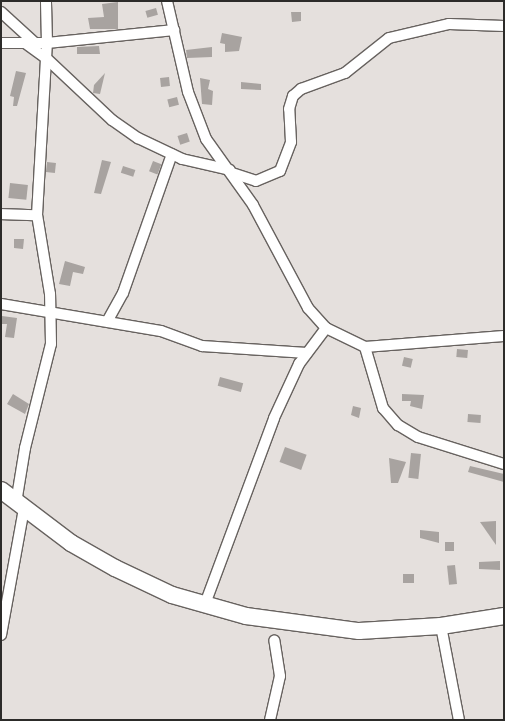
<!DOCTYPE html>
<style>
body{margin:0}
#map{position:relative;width:505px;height:721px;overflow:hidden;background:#e5e0dd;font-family:"PT Sans",sans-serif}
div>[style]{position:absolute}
.building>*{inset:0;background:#a8a3a0;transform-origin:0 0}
.roads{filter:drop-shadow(1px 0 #67625f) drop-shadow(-1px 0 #67625f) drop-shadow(0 1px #67625f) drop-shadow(0 -1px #67625f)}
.minor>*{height:10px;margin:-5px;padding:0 5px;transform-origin:5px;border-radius:5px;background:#fff}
.primary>*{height:16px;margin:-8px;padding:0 8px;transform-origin:8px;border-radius:8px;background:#fff}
span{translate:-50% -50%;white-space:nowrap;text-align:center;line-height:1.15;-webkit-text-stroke:4px #e5e0dd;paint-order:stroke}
.frame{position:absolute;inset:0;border:2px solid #2c2b29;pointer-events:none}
</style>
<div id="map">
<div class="building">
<div style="clip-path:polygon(118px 2px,118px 29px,90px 29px,88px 18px,104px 17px,102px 4px)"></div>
<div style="left:156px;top:8px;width:7px;height:11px;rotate:74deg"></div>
<div style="clip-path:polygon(291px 12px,301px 12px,301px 21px,292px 22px)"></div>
<div style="clip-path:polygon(222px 33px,242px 37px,239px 51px,225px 52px,225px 44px,220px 43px)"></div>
<div style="clip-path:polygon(99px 46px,100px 54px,77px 54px,77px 47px)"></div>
<div style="clip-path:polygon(212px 47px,212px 57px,187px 58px,186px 50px)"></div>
<div style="clip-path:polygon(16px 71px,26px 73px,17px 106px,13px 106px,14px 97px,10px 96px)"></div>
<div style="clip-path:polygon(105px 73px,100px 94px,93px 93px,94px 85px)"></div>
<div style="left:169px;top:77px;width:9px;height:9px;rotate:84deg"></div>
<div style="clip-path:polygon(200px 78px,210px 80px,208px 89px,213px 91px,212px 105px,202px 104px)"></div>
<div style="clip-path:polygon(241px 82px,261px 84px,261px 90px,241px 89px)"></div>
<div style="left:177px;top:97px;width:8px;height:10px;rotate:76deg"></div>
<div style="left:187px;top:133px;width:9px;height:10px;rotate:72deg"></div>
<div style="clip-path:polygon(102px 160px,111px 162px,101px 194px,94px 193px)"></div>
<div style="left:153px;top:161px;width:9px;height:11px;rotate:21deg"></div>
<div style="left:47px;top:162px;width:9px;height:10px;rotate:6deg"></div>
<div style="left:123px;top:166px;width:13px;height:7px;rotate:18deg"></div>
<div style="left:10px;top:183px;width:18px;height:15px;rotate:6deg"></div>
<div style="clip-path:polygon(14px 239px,24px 239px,23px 249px,14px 248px)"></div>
<div style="clip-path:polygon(65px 261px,85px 267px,83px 274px,73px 272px,70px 286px,59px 284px)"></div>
<div style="clip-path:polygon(2px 316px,17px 318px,14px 338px,5px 337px,7px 324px,1px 324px)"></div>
<div style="left:457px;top:349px;width:11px;height:8px;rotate:5deg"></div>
<div style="left:404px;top:357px;width:9px;height:9px;rotate:13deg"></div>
<div style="left:220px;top:377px;width:24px;height:9px;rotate:15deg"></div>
<div style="clip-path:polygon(13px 394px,29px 404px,25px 414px,7px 404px)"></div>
<div style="clip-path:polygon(402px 394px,424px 395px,422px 409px,410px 406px,411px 401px,402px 401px)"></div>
<div style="clip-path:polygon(353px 406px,361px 408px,359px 418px,351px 415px)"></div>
<div style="left:468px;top:414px;width:13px;height:8px;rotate:4deg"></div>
<div style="left:285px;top:447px;width:23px;height:16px;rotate:20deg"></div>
<div style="left:411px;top:453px;width:10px;height:25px;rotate:6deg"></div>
<div style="clip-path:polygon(389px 458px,406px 462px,398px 483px,391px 483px)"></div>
<div style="clip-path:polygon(470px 466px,504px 474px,504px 482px,468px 472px)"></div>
<div style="clip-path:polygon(496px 521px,496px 545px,480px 522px)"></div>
<div style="clip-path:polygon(420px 530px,439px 532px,439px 543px,420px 538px)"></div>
<div style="left:445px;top:542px;width:9px;height:9px"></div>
<div style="clip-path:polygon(500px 561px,500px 570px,479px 569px,479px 562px)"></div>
<div style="left:455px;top:565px;width:19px;height:8px;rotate:84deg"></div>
<div style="left:403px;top:574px;width:11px;height:9px"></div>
</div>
<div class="roads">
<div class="minor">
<div style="left:167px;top:1px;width:93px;rotate:77deg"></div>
<div style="left:188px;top:92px;width:50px;rotate:69deg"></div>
<div style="left:206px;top:139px;width:81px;rotate:54.5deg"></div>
<div style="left:253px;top:205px;width:117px;rotate:61.9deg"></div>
<div style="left:308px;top:308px;width:27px;rotate:48deg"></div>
<div style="left:326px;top:328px;width:43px;rotate:26deg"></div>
<div style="left:365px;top:347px;width:139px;rotate:-4.5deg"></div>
<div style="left:1px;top:12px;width:46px;rotate:42.4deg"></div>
<div style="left:1px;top:43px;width:46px"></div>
<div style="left:47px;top:43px;width:128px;rotate:-5.8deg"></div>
<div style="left:25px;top:43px;width:26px;rotate:36deg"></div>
<div style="left:46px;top:58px;width:91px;rotate:43.2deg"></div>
<div style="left:112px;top:120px;width:32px;rotate:35deg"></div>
<div style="left:138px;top:138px;width:49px;rotate:25.5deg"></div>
<div style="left:182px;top:159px;width:49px;rotate:12.9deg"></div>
<div style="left:232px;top:173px;width:25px;rotate:18deg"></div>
<div style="left:256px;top:181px;width:26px;rotate:-23deg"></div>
<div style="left:280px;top:171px;width:31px;rotate:-69deg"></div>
<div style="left:291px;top:142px;width:33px;rotate:-93deg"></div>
<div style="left:289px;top:109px;width:14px;rotate:-73deg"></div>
<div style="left:293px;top:96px;width:11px;rotate:-41deg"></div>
<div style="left:301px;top:89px;width:47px;rotate:-20deg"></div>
<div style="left:345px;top:73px;width:56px;rotate:-38.5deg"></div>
<div style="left:389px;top:38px;width:62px;rotate:-13.1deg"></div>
<div style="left:449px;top:24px;width:55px;rotate:2.1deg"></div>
<div style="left:1px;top:214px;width:36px;rotate:2deg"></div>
<div style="left:1px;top:304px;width:162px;rotate:9.6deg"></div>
<div style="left:161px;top:331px;width:44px;rotate:20.1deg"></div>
<div style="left:202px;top:346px;width:105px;rotate:3.8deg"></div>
<div style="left:108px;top:320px;width:31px;rotate:-61deg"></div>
<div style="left:123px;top:293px;width:147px;rotate:-70.6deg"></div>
<div style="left:365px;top:347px;width:64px;rotate:73.6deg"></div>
<div style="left:383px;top:408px;width:23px;rotate:49deg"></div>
<div style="left:398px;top:425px;width:23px;rotate:31deg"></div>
<div style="left:418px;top:437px;width:90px;rotate:17.4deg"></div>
<div style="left:16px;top:503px;width:56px;rotate:-80.7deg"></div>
<div style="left:25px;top:448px;width:107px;rotate:-76deg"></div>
<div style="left:51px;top:344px;width:50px;rotate:-91.1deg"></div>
<div style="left:50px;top:294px;width:80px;rotate:-99.3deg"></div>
<div style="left:37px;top:215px;width:172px;rotate:-86.7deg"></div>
<div style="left:47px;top:43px;width:42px;rotate:-91.4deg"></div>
<div style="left:205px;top:604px;width:198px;rotate:-69.6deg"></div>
<div style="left:274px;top:418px;width:60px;rotate:-65.2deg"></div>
<div style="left:299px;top:364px;width:45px;rotate:-53.1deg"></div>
<div style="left:441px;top:626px;width:96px;rotate:79.2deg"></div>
<div style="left:1px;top:635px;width:128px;rotate:-79.7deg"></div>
<div style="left:270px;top:720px;width:45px;rotate:-77.2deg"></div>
<div style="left:280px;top:676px;width:36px;rotate:-99deg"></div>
</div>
<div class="primary">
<div style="left:1px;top:490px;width:88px;rotate:37.1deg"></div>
<div style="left:71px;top:543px;width:51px;rotate:29.6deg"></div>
<div style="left:115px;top:568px;width:63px;rotate:25.3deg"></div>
<div style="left:172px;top:595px;width:77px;rotate:15.8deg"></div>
<div style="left:246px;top:616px;width:114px;rotate:7.6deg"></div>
<div style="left:359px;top:631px;width:82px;rotate:-3.5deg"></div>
<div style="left:441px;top:626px;width:64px;rotate:-9deg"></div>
</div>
</div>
<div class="frame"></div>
</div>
